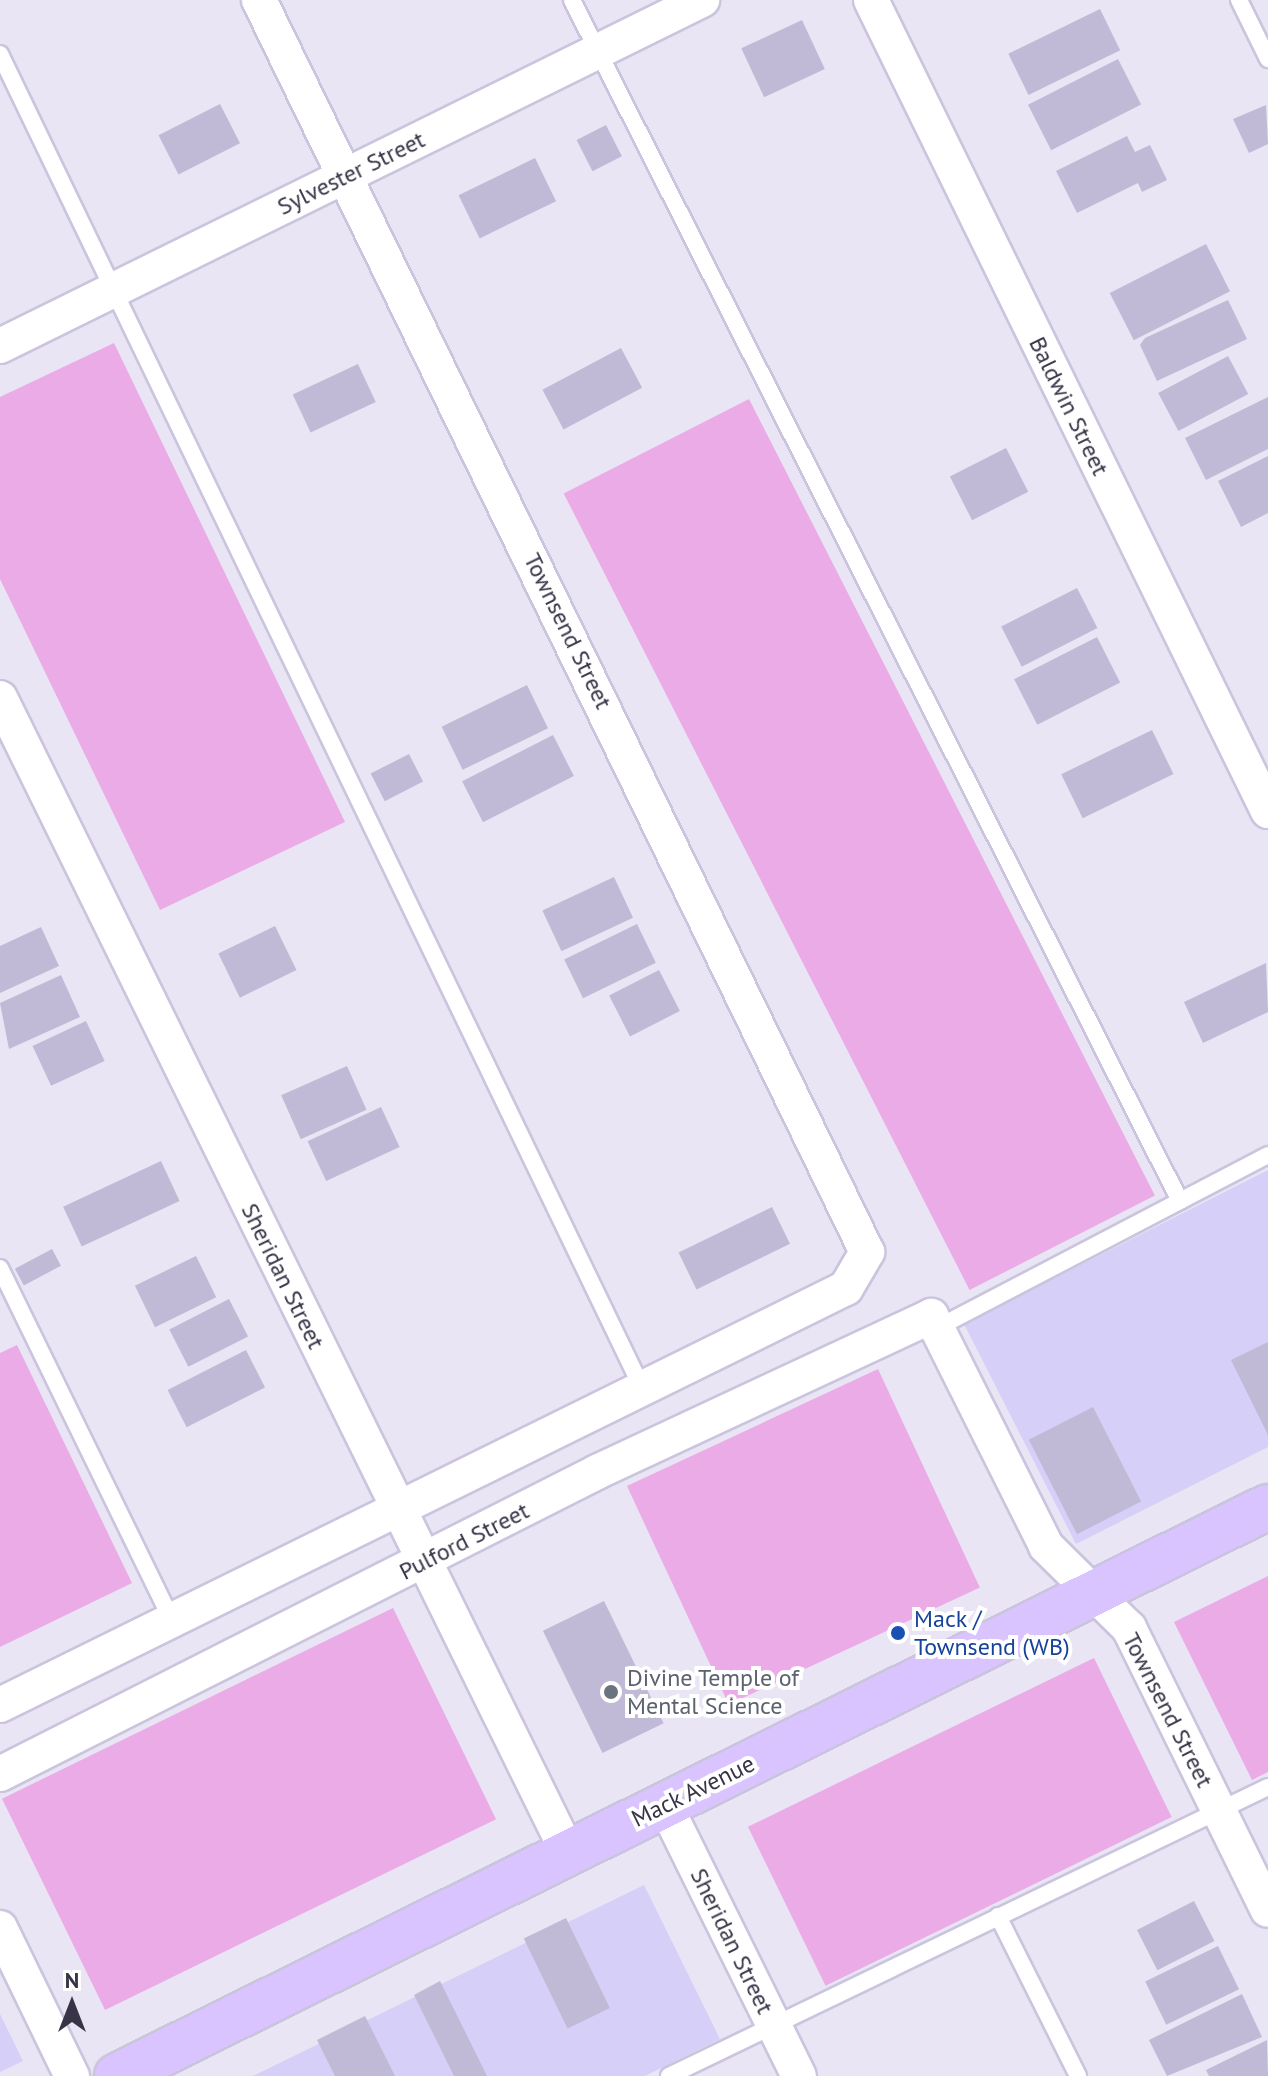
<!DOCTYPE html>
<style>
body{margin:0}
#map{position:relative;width:1268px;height:2076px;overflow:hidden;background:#e9e5f4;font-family:"PT Sans",sans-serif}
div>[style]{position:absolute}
.commercial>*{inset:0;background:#d6cff7}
.green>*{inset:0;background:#eaabe7;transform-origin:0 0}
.building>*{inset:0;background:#c0bad6;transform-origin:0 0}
.roads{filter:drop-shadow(2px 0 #cbc4de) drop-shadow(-2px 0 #cbc4de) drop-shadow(0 2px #cbc4de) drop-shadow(0 -2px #cbc4de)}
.service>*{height:16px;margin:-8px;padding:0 8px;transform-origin:8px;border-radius:8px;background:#fff}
.minor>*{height:34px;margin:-17px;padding:0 17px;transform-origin:17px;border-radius:17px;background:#fff}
.secondary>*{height:44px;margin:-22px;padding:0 22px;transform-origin:22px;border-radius:22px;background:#d9c4ff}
.dots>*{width:22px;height:22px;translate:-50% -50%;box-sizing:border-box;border:4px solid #fff;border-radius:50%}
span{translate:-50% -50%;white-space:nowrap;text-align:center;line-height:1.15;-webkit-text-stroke:8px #fff;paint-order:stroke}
.street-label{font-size:24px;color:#383447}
.transit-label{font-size:24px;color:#164399}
.left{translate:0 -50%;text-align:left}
.worship-label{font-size:24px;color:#5b616d}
.north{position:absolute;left:32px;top:1964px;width:80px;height:80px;-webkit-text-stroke:6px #fff;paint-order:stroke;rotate:0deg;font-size:22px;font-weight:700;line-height:32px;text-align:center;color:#383447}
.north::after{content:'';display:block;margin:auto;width:28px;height:36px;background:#383447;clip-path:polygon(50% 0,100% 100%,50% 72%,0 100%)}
</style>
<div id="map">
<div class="commercial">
<div style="clip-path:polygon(1268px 1170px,1268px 1447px,1076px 1544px,964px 1324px)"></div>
<div style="clip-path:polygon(644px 1885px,720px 2039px,645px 2076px,253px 2076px)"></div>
<div style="clip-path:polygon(0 2014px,23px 2061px,0 2072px)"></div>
</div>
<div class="green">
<div style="clip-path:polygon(114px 343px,345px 822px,160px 910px,0 579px,0 397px)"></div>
<div style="left:749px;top:399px;width:894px;height:208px;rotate:63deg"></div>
<div style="clip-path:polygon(17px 1345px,132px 1583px,0 1647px,0 1353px)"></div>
<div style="left:878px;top:1369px;width:241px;height:277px;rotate:65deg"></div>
<div style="clip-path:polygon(1268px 1576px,1268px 1772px,1252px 1780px,1174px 1622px)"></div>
<div style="left:393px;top:1608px;width:235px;height:435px;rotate:64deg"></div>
<div style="left:1094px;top:1658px;width:177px;height:385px;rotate:64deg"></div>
</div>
<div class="building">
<div style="left:1100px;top:9px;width:46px;height:102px;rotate:64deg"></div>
<div style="left:802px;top:20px;width:54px;height:67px;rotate:65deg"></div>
<div style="left:1118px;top:59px;width:51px;height:101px;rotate:63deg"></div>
<div style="left:220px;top:104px;width:44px;height:69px;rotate:63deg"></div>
<div style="clip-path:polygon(1266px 105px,1268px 144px,1249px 153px,1233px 119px)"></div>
<div style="left:606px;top:125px;width:35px;height:33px;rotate:63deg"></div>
<div style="clip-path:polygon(1127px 136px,1135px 152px,1150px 145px,1167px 180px,1142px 192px,1138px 183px,1077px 213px,1056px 171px)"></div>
<div style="left:535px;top:158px;width:48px;height:85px;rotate:64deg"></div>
<div style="left:1206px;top:244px;width:53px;height:108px;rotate:63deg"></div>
<div style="clip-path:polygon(1228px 300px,1247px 339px,1157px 381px,1140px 345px,1145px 338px)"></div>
<div style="left:621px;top:348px;width:45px;height:89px;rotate:62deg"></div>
<div style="left:1228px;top:356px;width:43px;height:79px;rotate:62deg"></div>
<div style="left:358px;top:364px;width:42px;height:72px;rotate:65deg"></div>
<div style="clip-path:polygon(1268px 397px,1268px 449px,1206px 480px,1185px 438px)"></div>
<div style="left:1006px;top:448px;width:49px;height:63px;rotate:63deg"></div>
<div style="clip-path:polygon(1268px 456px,1268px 513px,1241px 527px,1218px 481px)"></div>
<div style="left:1077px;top:588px;width:45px;height:85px;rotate:63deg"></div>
<div style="left:1097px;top:637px;width:51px;height:93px;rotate:63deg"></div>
<div style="left:527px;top:685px;width:48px;height:95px;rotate:64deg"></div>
<div style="left:1152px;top:730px;width:49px;height:101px;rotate:64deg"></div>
<div style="left:553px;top:735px;width:46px;height:102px;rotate:63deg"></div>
<div style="left:409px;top:754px;width:31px;height:43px;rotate:63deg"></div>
<div style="left:614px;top:877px;width:45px;height:79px;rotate:65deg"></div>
<div style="left:637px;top:924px;width:43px;height:81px;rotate:64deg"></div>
<div style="left:275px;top:926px;width:49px;height:63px;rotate:64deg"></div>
<div style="clip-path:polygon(41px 927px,59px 966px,0 993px,0 946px)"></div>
<div style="clip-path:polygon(1266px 963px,1268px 1012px,1203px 1043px,1184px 1002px)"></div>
<div style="left:659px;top:970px;width:46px;height:56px;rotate:63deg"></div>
<div style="clip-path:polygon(61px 975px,80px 1017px,9px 1049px,0 1003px)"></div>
<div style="left:86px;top:1021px;width:44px;height:59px;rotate:65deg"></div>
<div style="left:347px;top:1066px;width:48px;height:72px;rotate:66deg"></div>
<div style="left:381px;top:1107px;width:44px;height:81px;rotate:65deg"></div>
<div style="left:161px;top:1161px;width:44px;height:108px;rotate:65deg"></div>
<div style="left:772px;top:1207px;width:41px;height:104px;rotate:64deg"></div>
<div style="left:52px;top:1249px;width:19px;height:42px;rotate:62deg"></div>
<div style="left:196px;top:1256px;width:46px;height:68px;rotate:64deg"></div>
<div style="left:229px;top:1299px;width:42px;height:67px;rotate:63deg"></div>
<div style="clip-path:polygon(1268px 1342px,1268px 1435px,1231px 1360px)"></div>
<div style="left:246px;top:1350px;width:42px;height:88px;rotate:63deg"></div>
<div style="left:1093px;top:1407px;width:106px;height:72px;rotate:63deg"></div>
<div style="left:604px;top:1601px;width:136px;height:68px;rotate:64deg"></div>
<div style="left:1194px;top:1901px;width:45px;height:64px;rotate:63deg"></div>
<div style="left:566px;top:1918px;width:100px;height:47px;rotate:64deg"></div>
<div style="left:1218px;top:1946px;width:48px;height:81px;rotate:64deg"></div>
<div style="clip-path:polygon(440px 1981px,487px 2076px,454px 2076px,414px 1995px)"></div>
<div style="clip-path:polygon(1242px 1994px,1262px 2037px,1167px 2076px,1149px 2040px)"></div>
<div style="clip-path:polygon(365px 2016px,395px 2076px,335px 2076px,317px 2040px)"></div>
<div style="clip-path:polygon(1267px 2040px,1268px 2076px,1209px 2076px,1206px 2070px)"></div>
</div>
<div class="roads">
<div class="service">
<div style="left:572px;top:0;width:1346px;rotate:63.15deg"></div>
<div style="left:1239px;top:0;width:66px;rotate:63.8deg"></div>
<div style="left:0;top:54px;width:1480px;rotate:64.3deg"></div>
<div style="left:0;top:1268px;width:392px;rotate:64deg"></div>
<div style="left:937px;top:1328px;width:373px;rotate:-27.6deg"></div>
<div style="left:998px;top:1916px;width:179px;rotate:63.4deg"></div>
<div style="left:669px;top:2076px;width:665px;rotate:-25.76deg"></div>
</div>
<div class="minor">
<div style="left:871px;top:0;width:903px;rotate:63.92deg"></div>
<div style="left:0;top:346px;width:783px;rotate:-26.24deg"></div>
<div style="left:0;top:698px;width:1287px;rotate:63.81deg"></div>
<div style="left:0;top:1705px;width:943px;rotate:-26.24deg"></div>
<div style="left:846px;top:1288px;width:42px;rotate:-59.7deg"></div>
<div style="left:867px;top:1252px;width:1392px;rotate:-115.9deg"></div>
<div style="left:0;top:1774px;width:669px;rotate:-26.83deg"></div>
<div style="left:597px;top:1472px;width:369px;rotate:-25deg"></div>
<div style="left:931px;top:1316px;width:257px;rotate:63.4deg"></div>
<div style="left:1046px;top:1546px;width:117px;rotate:44.7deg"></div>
<div style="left:1129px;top:1628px;width:314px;rotate:63.8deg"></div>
<div style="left:665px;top:1805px;width:302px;rotate:63.7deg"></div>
<div style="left:0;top:1928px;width:165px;rotate:64.1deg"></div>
</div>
<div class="secondary">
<div style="left:117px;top:2076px;width:1284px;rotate:-26.31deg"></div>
</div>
</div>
<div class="dots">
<div style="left:898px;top:1633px;background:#1a4fb4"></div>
<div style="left:611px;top:1692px;background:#6b7280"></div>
</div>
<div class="street-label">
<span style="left:351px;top:173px;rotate:-26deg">Sylvester Street</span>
<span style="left:1069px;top:406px;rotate:64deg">Baldwin Street</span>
<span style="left:568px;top:631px;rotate:64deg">Townsend Street</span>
<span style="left:283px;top:1276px;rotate:64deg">Sheridan Street</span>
<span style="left:464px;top:1541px;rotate:-27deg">Pulford Street</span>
<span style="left:1168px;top:1710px;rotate:63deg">Townsend Street</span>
<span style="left:693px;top:1791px;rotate:-26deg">Mack Avenue</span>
<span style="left:732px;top:1941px;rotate:64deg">Sheridan Street</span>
</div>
<div class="transit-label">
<span class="left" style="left:914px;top:1633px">Mack /<br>Townsend (WB)</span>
</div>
<div class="worship-label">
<span class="left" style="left:627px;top:1692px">Divine Temple of<br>Mental Science</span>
</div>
<div class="north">N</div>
</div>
